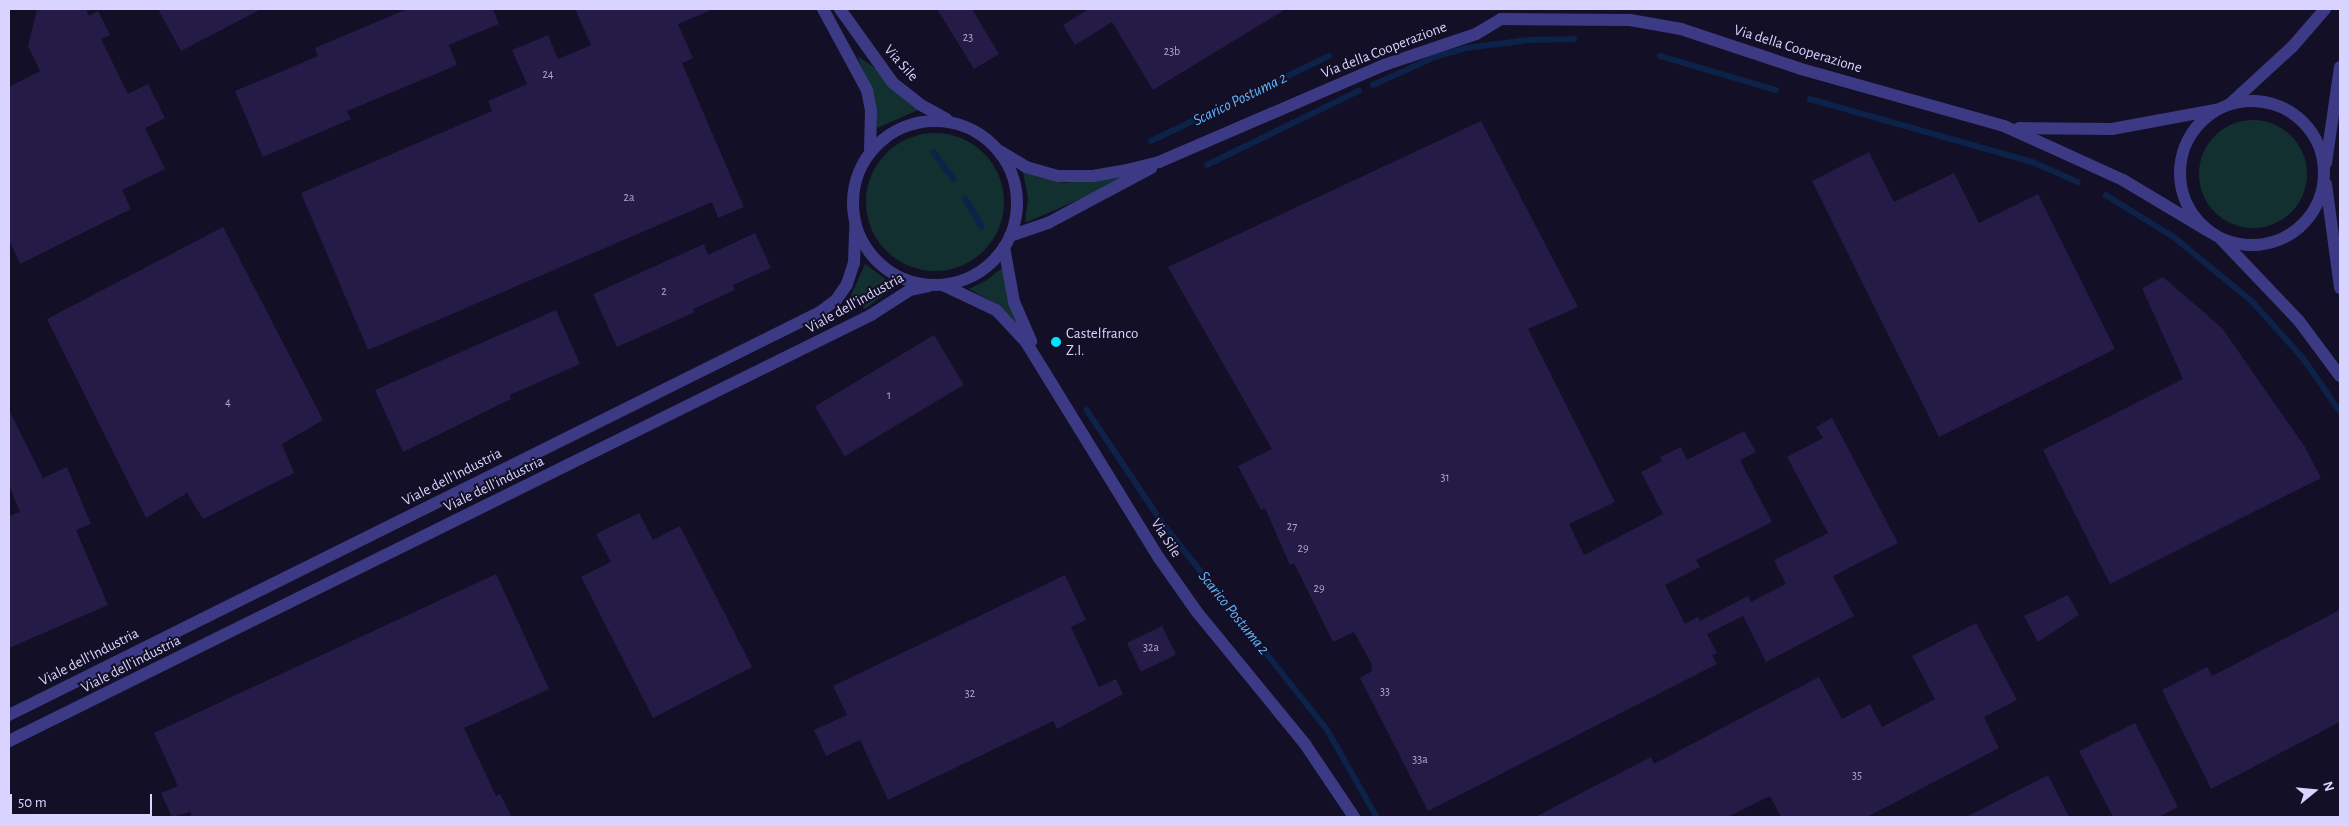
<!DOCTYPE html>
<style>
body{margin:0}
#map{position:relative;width:2349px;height:826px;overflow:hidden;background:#130f26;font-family:"Alegreya Sans",sans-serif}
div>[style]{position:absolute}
.green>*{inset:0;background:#12302f}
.round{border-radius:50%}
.stream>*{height:5.5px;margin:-2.75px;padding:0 2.75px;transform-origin:2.75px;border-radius:2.75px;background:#0c2248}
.building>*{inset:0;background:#241b47;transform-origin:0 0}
.minor>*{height:12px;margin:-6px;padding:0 6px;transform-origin:6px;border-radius:6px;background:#3d3a85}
.minor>.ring{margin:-6px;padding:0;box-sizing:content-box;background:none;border:12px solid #3d3a85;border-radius:50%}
.dots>*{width:14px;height:14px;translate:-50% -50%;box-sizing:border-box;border:2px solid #130f26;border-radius:50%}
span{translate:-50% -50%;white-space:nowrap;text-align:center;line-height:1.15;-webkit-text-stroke:4px #130f26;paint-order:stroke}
.number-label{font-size:12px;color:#aca6d1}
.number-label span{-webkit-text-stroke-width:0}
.street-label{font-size:15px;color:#d9d4ff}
.poi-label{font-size:15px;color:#d9d4ff}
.left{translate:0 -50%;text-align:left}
.water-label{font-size:16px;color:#62b6ff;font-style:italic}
.frame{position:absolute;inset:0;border:10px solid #d9d4ff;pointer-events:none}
.north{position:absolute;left:2289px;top:766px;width:50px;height:50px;-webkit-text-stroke:4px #130f26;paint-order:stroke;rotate:73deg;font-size:14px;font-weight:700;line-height:20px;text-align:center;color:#d9d4ff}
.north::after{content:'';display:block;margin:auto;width:18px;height:22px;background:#d9d4ff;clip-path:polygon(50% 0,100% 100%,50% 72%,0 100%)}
.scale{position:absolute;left:10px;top:794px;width:142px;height:22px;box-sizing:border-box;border:2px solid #d9d4ff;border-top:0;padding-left:6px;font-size:15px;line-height:18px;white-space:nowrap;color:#d9d4ff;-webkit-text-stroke:4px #130f26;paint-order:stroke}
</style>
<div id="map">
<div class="green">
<div style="clip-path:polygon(857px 56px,875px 68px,918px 110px,877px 128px,874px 95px)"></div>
<div class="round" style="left:2199px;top:120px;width:108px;height:108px"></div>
<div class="round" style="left:866px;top:133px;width:138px;height:138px"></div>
<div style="clip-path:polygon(1134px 171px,1101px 190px,1025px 223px,1028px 198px,1023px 172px,1064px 183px)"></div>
<div style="clip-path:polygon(865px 264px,895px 286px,865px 309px,851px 295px)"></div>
<div style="clip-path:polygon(1003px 267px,1007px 299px,1018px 325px,997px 304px,969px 289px,987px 280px)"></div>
</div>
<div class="stream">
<div style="left:1660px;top:56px;width:121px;rotate:16.3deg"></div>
<div style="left:1373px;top:85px;width:68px;rotate:-24.3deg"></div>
<div style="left:1435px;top:57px;width:32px;rotate:-16deg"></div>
<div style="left:1466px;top:48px;width:64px;rotate:-7.2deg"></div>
<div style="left:1529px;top:40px;width:45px;rotate:-1.3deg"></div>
<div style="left:1810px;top:99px;width:232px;rotate:15.8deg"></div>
<div style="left:2033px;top:162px;width:49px;rotate:24deg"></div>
<div style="left:1151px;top:141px;width:197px;rotate:-25.5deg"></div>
<div style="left:934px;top:152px;width:34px;rotate:54deg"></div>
<div style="left:1207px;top:165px;width:169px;rotate:-26deg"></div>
<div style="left:2106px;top:195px;width:80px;rotate:31.7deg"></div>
<div style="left:2174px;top:237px;width:102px;rotate:39.4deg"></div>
<div style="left:2253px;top:302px;width:75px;rotate:48.2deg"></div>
<div style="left:2303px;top:358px;width:65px;rotate:55.1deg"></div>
<div style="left:965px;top:198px;width:33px;rotate:59deg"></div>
<div style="left:1087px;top:410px;width:138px;rotate:56.2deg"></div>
<div style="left:1164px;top:525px;width:261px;rotate:51.4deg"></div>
<div style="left:1327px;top:729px;width:101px;rotate:60.4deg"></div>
</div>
<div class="building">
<div style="clip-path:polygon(37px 9px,86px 9px,89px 16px,98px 11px,110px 35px,101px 39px,128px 94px,148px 84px,165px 118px,145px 128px,165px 169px,122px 190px,131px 209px,20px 264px,9px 240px,9px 87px,40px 71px,28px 46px)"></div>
<div style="clip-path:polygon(158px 9px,261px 9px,181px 51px)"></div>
<div style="clip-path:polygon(407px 9px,493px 9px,499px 24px,449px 45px,457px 65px,347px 111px,351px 119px,263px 157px,235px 91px,318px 56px,315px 48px)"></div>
<div style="clip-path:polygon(575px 9px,714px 9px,678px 24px,693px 58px,682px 63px,744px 207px,718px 218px,712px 202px,368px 350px,301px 193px,492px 111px,488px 101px,527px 84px,512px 50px,548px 35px,558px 59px,591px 45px)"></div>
<div style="clip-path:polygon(937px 9px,972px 9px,999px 54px,974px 69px)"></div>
<div style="clip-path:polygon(1089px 9px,1286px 9px,1153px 90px,1112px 22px,1075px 45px,1063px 25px)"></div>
<div style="clip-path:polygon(1481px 121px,1578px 307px,1528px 329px,1615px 502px,1569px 524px,1584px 555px,1663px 514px,1641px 472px,1662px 461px,1660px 457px,1681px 447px,1687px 460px,1744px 431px,1756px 452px,1740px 460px,1772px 522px,1696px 560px,1700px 567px,1665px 585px,1685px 624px,1698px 617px,1700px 621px,1748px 596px,1751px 602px,1786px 584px,1774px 560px,1828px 533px,1787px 457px,1823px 438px,1816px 427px,1832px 418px,1898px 543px,1833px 576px,1854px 616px,1766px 662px,1743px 616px,1707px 634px,1717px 653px,1712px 655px,1717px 664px,1428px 811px,1360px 678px,1372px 671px,1371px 663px,1354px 632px,1333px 642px,1294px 563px,1290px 565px,1265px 508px,1261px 510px,1238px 466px,1272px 449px,1168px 267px)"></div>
<div style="clip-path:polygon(1869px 152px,1894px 202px,1954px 173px,1979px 223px,2038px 194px,2115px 349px,1939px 437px,1812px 181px)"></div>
<div style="clip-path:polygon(223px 227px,323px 420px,282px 444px,294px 473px,203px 519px,187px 493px,146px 518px,47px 319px)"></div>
<div style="clip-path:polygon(755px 233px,771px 268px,733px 285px,735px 290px,693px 309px,695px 312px,617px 347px,593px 294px,704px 244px,708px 255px)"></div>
<div style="clip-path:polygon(2163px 277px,2222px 328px,2305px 447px,2321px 478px,2110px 584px,2043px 450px,2183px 379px,2142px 288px)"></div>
<div style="clip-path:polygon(556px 310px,580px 364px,510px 395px,511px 399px,403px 452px,375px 390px)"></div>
<div style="left:934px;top:335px;width:58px;height:139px;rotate:59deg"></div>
<div style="clip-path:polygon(9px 410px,43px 478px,67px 467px,91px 524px,76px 530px,108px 605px,9px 648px,9px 516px,20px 512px,9px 486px)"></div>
<div style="clip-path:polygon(639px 513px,653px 540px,680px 526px,752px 667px,653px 718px,581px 577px,611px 562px,596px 534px)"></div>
<div style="clip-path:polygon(496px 574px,549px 689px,464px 728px,496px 796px,500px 794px,512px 817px,192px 817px,190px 812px,172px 817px,161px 793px,178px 786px,154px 733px)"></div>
<div style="clip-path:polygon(1065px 575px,1086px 620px,1071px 627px,1099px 687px,1116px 679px,1123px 694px,1057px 729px,1053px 721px,888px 800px,860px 740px,826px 756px,814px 730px,847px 715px,833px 686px)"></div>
<div style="clip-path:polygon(2068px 595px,2079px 615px,2038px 642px,2024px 616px)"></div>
<div style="clip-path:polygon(2340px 610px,2340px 722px,2211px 789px,2162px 690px,2207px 667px,2212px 676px)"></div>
<div style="clip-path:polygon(1976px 623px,2017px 700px,1984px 717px,1999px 748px,1867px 817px,1781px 817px,1770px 796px,1728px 817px,1535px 817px,1651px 757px,1654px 764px,1819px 677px,1842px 719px,1870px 704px,1882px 727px,1935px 699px,1912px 656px)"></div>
<div style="left:1162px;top:626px;width:32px;height:39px;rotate:64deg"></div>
<div style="clip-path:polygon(2135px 723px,2178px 807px,2159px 817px,2113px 817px,2079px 751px)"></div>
<div style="clip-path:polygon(2048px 775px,2069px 817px,1966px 817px)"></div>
</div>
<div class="minor">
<div style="left:823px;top:9px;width:92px;rotate:61.5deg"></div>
<div style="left:867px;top:90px;width:21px;rotate:79deg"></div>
<div style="left:871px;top:111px;width:41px;rotate:91.4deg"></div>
<div style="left:840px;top:9px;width:91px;rotate:54.4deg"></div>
<div style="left:893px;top:83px;width:36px;rotate:38deg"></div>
<div style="left:921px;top:105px;width:29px;rotate:29deg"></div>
<div class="ring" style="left:2180px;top:101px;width:132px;height:132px"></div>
<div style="left:2230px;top:104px;width:86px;rotate:-42.6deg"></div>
<div style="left:2293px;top:46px;width:49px;rotate:-49.1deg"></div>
<div class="ring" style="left:853px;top:121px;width:152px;height:152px"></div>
<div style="left:2019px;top:128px;width:93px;rotate:0.6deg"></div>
<div style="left:2112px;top:129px;width:105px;rotate:-10.5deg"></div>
<div style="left:998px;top:150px;width:33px;rotate:31deg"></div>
<div style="left:1026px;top:167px;width:33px;rotate:16deg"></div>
<div style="left:1058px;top:176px;width:35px"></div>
<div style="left:1093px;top:176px;width:35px;rotate:-10deg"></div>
<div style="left:1127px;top:170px;width:33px;rotate:-14deg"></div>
<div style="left:1159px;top:162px;width:245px;rotate:-23.3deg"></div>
<div style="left:1384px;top:65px;width:97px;rotate:-18.6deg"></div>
<div style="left:1476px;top:34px;width:29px;rotate:-31deg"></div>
<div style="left:1501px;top:19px;width:129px;rotate:0.4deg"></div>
<div style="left:1630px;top:20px;width:52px;rotate:10deg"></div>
<div style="left:1681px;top:29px;width:126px;rotate:18.4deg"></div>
<div style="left:1801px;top:69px;width:211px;rotate:15.7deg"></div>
<div style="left:2004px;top:126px;width:131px;rotate:24.4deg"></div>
<div style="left:2123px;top:180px;width:101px;rotate:30.9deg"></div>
<div style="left:2326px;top:163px;width:97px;rotate:-81.7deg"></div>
<div style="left:2326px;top:184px;width:105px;rotate:82.3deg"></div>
<div style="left:1010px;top:236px;width:40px;rotate:-18.9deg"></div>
<div style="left:1048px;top:223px;width:117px;rotate:-28.1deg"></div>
<div style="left:2221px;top:239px;width:113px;rotate:46.4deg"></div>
<div style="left:2299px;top:321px;width:69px;rotate:53.3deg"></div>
<div style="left:1004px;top:247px;width:56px;rotate:79.7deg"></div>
<div style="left:1014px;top:302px;width:43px;rotate:66.4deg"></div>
<div style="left:943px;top:285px;width:59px;rotate:25.3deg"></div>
<div style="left:996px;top:310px;width:44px;rotate:46.8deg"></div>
<div style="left:1026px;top:342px;width:254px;rotate:58.4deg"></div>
<div style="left:1159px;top:558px;width:66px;rotate:54.9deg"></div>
<div style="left:1197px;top:612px;width:171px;rotate:50.7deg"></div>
<div style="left:1305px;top:744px;width:88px;rotate:56.1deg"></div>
<div style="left:9px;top:715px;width:906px;rotate:-26.42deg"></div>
<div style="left:820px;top:312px;width:20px;rotate:-37deg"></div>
<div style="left:836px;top:300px;width:19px;rotate:-55deg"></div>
<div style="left:847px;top:284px;width:22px;rotate:-72deg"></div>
<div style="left:854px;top:263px;width:38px;rotate:-88deg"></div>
<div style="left:9px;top:741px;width:962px;rotate:-26.3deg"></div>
<div style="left:871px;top:315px;width:46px;rotate:-32.7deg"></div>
<div style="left:910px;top:290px;width:19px;rotate:-12deg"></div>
</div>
<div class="dots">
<div style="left:1056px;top:342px;background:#00e5ff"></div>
</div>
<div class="number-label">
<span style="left:968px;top:38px">23</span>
<span style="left:1172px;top:52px">23b</span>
<span style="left:548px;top:75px">24</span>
<span style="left:629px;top:198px">2a</span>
<span style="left:664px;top:292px">2</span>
<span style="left:889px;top:396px">1</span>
<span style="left:228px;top:403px">4</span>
<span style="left:1445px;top:478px">31</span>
<span style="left:1292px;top:527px">27</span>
<span style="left:1303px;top:549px">29</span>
<span style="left:1319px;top:589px">29</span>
<span style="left:1151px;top:648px">32a</span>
<span style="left:1385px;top:692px">33</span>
<span style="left:970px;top:694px">32</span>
<span style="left:1420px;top:760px">33a</span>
<span style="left:1857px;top:776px">35</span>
</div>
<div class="street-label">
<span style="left:1798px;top:49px;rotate:17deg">Via della Cooperazione</span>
<span style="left:1384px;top:50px;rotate:-21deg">Via della Cooperazione</span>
<span style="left:901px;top:63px;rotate:48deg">Via Sile</span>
<span style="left:855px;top:303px;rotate:-29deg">Viale dell'industria</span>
<span style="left:452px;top:477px;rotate:-27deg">Viale dell'Industria</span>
<span style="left:494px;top:484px;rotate:-26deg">Viale dell'industria</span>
<span style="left:1166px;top:538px;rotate:57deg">Via Sile</span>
<span style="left:89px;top:657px;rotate:-27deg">Viale dell'Industria</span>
<span style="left:131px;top:664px;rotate:-27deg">Viale dell'industria</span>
</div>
<div class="poi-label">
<span class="left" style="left:1066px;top:342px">Castelfranco<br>Z.I.</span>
</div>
<div class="water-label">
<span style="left:1240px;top:99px;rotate:-26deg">Scarico Postuma 2</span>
<span style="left:1234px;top:613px;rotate:51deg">Scarico Postuma 2</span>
</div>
<div class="frame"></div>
<div class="north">N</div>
<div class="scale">50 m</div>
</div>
